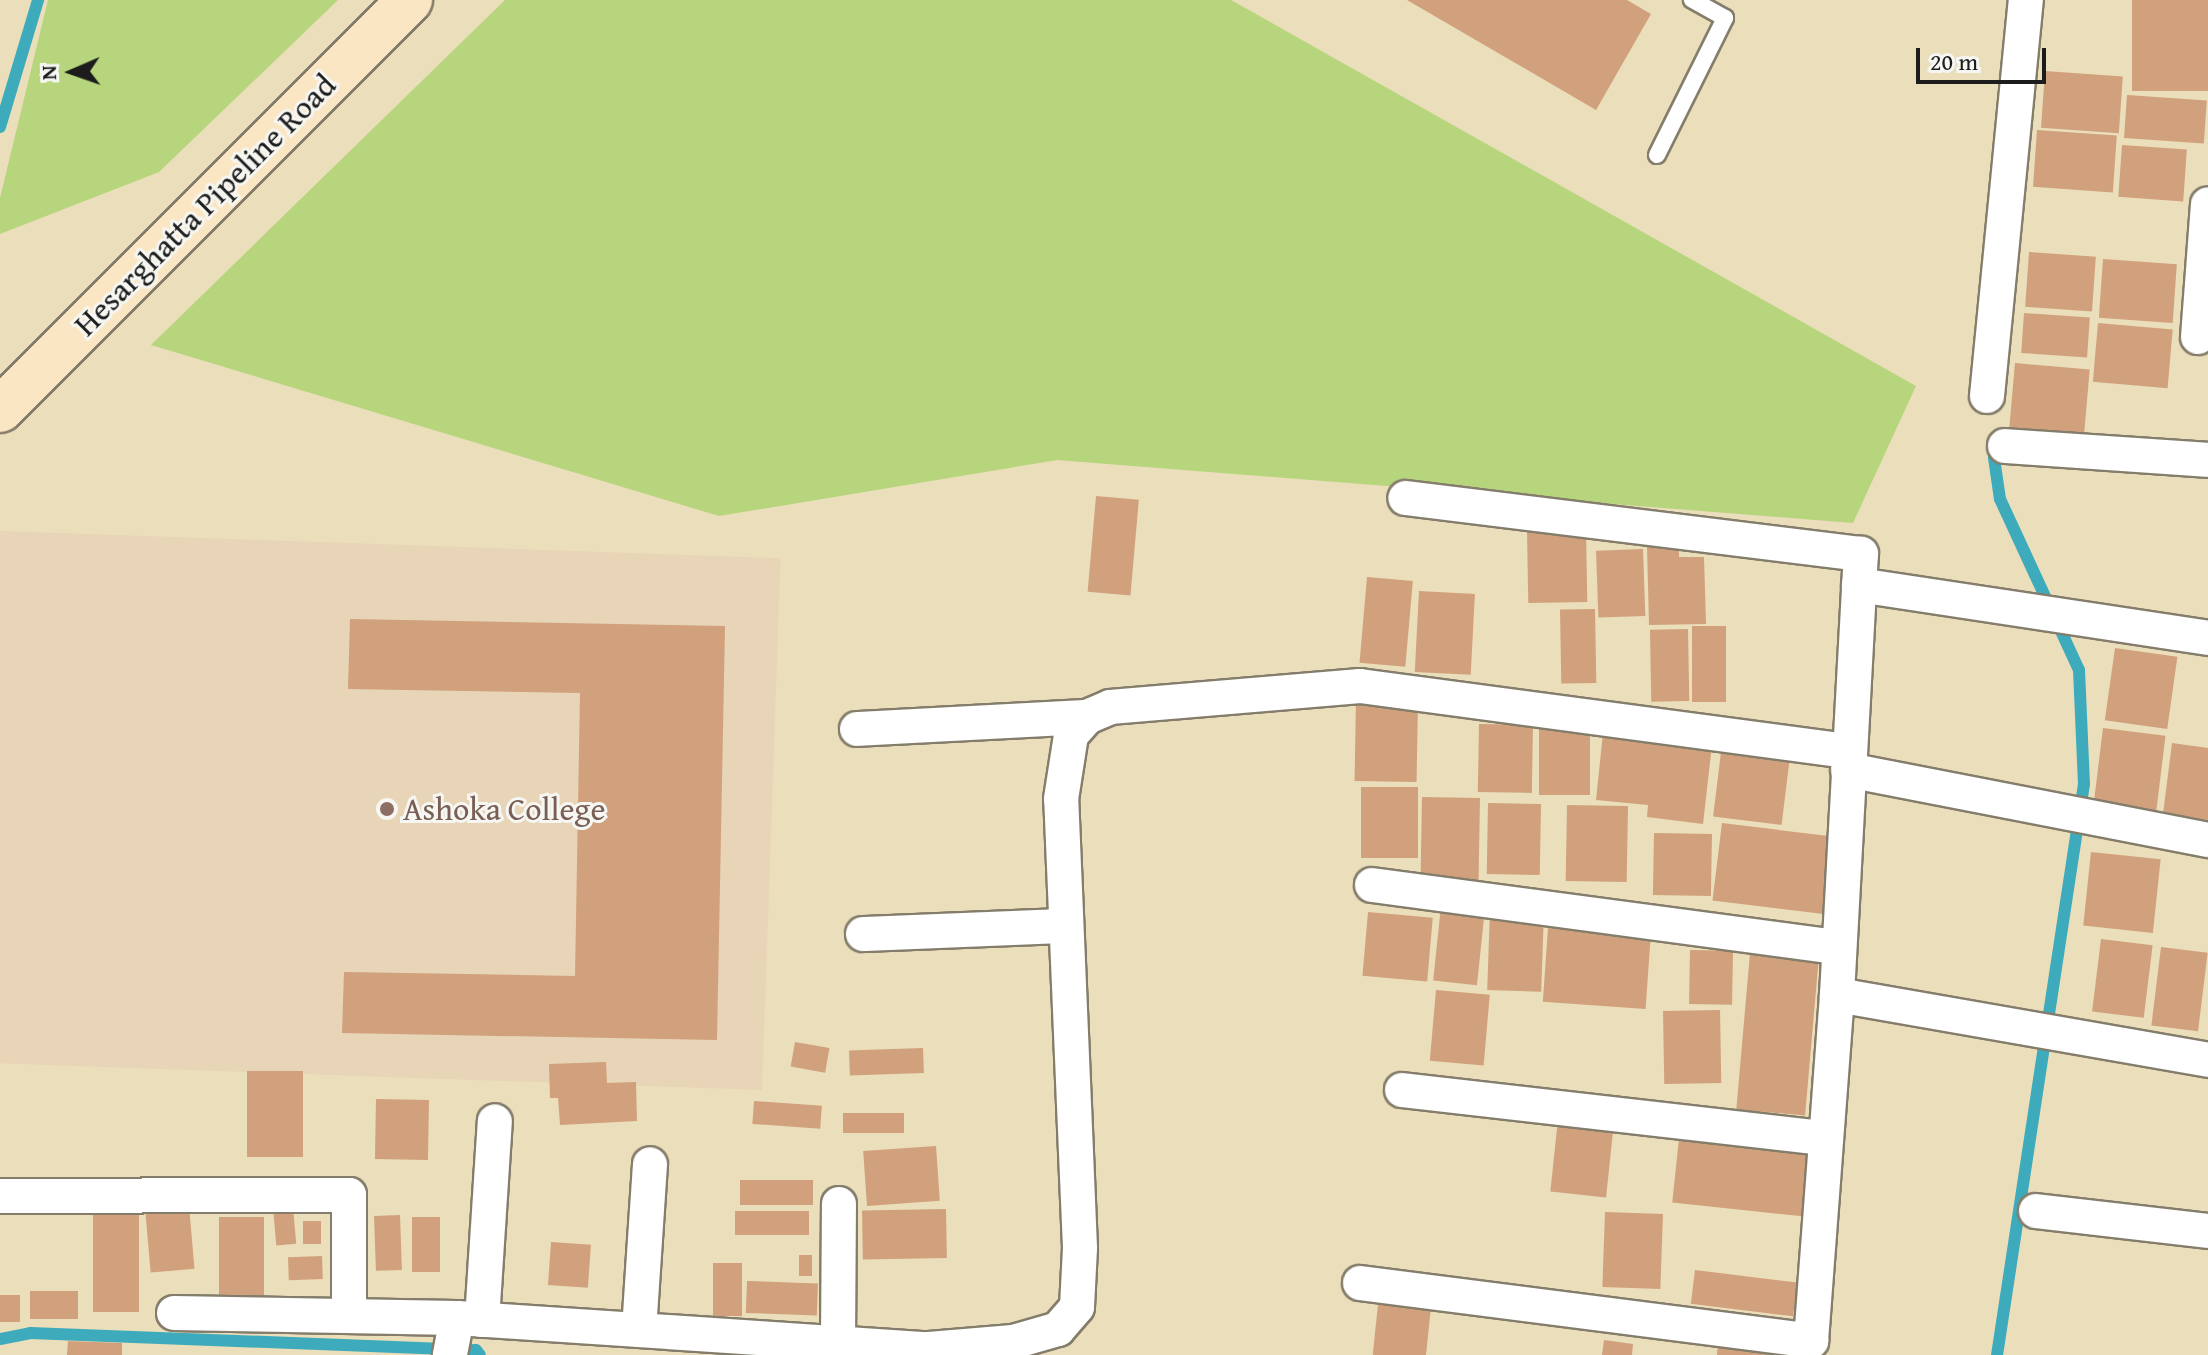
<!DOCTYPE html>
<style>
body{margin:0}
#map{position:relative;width:2208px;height:1355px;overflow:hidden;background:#ebdeba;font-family:"Gentium Book Plus",serif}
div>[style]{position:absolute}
.built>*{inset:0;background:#e8d4b7;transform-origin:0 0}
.green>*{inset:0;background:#b6d57c}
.stream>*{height:12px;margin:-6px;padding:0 6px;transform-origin:6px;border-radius:6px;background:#3dabbc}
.building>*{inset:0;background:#d0a17c;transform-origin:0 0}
.roads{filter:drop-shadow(2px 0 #847d6b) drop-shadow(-2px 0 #847d6b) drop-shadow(0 2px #847d6b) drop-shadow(0 -2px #847d6b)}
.lane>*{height:16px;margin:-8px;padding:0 8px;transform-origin:8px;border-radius:8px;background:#fff}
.street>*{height:34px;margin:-17px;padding:0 17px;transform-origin:17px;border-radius:17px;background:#fff}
.secondary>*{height:44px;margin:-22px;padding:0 22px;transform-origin:22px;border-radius:22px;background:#fbe6c4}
.dots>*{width:22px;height:22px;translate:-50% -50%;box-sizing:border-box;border:4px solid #f6f6f2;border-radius:50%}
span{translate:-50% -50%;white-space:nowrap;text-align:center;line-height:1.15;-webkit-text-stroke:6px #f6f6f2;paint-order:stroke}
.street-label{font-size:32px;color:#1c1c1c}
.education-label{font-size:32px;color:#785e54}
.left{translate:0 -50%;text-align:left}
.north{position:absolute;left:32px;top:32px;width:80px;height:80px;-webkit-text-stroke:6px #f6f6f2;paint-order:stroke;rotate:268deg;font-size:22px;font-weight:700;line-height:32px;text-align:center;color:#1c1c1c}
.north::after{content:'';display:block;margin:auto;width:28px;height:36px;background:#1c1c1c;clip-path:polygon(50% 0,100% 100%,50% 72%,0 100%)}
.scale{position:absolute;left:1916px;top:48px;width:130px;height:36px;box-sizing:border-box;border:4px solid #1c1c1c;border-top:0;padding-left:10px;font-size:24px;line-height:28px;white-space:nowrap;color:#1c1c1c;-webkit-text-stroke:6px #f6f6f2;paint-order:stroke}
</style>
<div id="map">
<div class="built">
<div style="left:0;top:531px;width:781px;height:532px;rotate:2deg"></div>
</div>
<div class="green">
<div style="clip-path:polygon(48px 0,338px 0,159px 172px,0 234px,0 198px)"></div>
<div style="clip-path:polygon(505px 0,1231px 0,1916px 386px,1853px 523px,1057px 460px,719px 516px,151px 345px)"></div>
</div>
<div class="stream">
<div style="left:0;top:127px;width:133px;rotate:-73.3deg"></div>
<div style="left:1994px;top:458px;width:41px;rotate:81.7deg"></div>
<div style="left:2000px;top:499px;width:188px;rotate:65.2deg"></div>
<div style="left:2079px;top:670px;width:114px;rotate:87.5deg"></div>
<div style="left:2084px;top:784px;width:578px;rotate:98.66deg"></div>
<div style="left:0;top:1339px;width:31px;rotate:-11deg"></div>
<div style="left:30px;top:1333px;width:446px;rotate:2.2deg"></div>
<div style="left:476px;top:1350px;width:6px;rotate:51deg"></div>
</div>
<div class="building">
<div style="clip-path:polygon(1407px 0,1627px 0,1651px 14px,1596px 110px)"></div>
<div style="left:2132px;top:0;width:76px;height:91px"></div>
<div style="left:2045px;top:71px;width:78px;height:57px;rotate:4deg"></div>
<div style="left:2127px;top:95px;width:80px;height:43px;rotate:4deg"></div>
<div style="left:2037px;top:130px;width:80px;height:57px;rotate:4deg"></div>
<div style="left:2122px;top:145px;width:65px;height:52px;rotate:4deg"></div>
<div style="left:2029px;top:252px;width:67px;height:55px;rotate:4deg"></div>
<div style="left:2103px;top:259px;width:74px;height:59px;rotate:4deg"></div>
<div style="left:2024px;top:313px;width:66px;height:40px;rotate:4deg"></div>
<div style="left:2098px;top:323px;width:75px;height:59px;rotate:5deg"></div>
<div style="left:2015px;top:363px;width:75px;height:75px;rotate:5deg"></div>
<div style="left:1096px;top:496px;width:43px;height:96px;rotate:5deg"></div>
<div style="left:1586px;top:529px;width:73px;height:59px;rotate:89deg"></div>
<div style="clip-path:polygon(1679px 545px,1679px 557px,1704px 557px,1706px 624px,1649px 625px,1647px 546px)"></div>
<div style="left:1643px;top:549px;width:67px;height:47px;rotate:88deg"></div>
<div style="left:1367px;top:577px;width:46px;height:86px;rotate:5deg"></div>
<div style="left:1419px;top:591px;width:56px;height:81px;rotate:3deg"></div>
<div style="left:1595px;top:609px;width:74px;height:35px;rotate:89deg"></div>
<div style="clip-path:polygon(350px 619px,725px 626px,717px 1040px,342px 1033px,344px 972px,575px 976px,580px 693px,348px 689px)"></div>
<div style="left:1692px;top:626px;width:34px;height:76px"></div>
<div style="left:1688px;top:629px;width:72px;height:38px;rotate:89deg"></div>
<div style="left:2115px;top:648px;width:63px;height:73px;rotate:8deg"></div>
<div style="left:1356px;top:699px;width:62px;height:82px;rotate:1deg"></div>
<div style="left:1479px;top:724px;width:54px;height:68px;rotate:1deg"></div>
<div style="left:1539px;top:724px;width:51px;height:71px"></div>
<div style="left:2103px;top:728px;width:63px;height:77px;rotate:7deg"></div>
<div style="clip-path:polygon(1603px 733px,1712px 745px,1703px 824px,1647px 817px,1648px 805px,1596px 800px)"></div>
<div style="clip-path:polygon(2172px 743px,2208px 748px,2208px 820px,2163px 814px)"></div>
<div style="left:1722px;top:744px;width:69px;height:73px;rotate:7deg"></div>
<div style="left:1361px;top:787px;width:57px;height:71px"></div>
<div style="left:1422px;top:797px;width:58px;height:82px;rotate:1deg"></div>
<div style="left:1488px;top:803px;width:53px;height:71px;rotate:1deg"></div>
<div style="left:1567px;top:805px;width:61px;height:76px;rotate:1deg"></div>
<div style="left:1722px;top:823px;width:122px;height:78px;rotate:7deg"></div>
<div style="left:1654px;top:833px;width:58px;height:62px;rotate:1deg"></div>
<div style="left:2091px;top:852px;width:70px;height:74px;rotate:6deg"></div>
<div style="left:1441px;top:906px;width:44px;height:75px;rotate:6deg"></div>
<div style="left:1490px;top:910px;width:54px;height:80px;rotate:2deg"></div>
<div style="left:1368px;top:912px;width:65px;height:64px;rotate:5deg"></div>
<div style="left:1548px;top:928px;width:103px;height:74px;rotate:4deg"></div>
<div style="left:2101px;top:939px;width:52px;height:73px;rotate:7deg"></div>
<div style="left:2161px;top:947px;width:47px;height:79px;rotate:7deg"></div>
<div style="left:1690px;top:950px;width:43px;height:54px;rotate:1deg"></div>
<div style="left:1750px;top:953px;width:69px;height:157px;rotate:5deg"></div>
<div style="left:1436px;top:990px;width:54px;height:71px;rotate:5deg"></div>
<div style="left:1720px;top:1010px;width:73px;height:57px;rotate:89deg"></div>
<div style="left:795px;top:1042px;width:35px;height:25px;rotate:10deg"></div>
<div style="left:923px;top:1048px;width:25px;height:74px;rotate:88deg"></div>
<div style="clip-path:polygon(606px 1062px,607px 1083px,636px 1082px,637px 1121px,560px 1125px,558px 1098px,550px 1098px,549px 1064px)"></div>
<div style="left:247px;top:1071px;width:56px;height:86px"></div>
<div style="left:376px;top:1099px;width:53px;height:60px;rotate:1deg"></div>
<div style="left:754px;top:1101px;width:68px;height:23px;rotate:4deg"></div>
<div style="left:843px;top:1113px;width:61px;height:20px"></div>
<div style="left:1558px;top:1119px;width:56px;height:73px;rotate:6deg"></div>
<div style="left:1680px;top:1129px;width:134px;height:74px;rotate:6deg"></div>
<div style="left:936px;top:1146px;width:55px;height:73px;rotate:86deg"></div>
<div style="left:740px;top:1180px;width:73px;height:25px"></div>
<div style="left:189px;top:1206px;width:63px;height:44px;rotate:85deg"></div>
<div style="left:293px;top:1207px;width:37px;height:20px;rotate:85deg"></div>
<div style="left:946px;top:1209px;width:49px;height:84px;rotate:89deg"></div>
<div style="left:139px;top:1210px;width:102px;height:46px;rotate:90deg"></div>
<div style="left:809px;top:1211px;width:24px;height:74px;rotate:90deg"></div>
<div style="left:1605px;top:1212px;width:58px;height:75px;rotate:2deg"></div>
<div style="left:400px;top:1215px;width:55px;height:26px;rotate:88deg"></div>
<div style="left:219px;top:1217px;width:45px;height:84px"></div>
<div style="left:412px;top:1217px;width:28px;height:55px"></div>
<div style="left:303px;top:1221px;width:18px;height:23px"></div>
<div style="left:551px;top:1242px;width:40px;height:43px;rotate:4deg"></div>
<div style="left:799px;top:1255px;width:13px;height:21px"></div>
<div style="left:322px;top:1256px;width:23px;height:34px;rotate:88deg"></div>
<div style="left:742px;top:1263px;width:53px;height:29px;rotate:90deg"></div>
<div style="left:1695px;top:1270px;width:103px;height:34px;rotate:7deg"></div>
<div style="left:747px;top:1281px;width:71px;height:32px;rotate:2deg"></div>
<div style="left:30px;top:1291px;width:48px;height:28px"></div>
<div style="left:0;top:1295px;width:20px;height:27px"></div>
<div style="left:1379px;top:1295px;width:53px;height:60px;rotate:6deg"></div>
<div style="clip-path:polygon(1604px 1340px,1633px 1344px,1632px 1355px,1602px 1355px)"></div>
<div style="clip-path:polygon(68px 1341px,122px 1343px,122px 1355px,67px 1355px)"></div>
<div style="clip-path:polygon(1718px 1343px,1786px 1351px,1786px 1355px,1717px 1355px)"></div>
</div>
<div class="roads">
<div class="lane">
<div style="left:1657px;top:155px;width:153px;rotate:-63.6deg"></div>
<div style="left:1725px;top:18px;width:38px;rotate:-151deg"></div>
</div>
<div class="street">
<div style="left:2198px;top:337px;width:133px;rotate:-85.7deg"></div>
<div style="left:1987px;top:396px;width:398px;rotate:-84.4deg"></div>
<div style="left:2005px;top:446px;width:203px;rotate:3.9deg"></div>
<div style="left:1859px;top:585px;width:353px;rotate:8.6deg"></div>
<div style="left:857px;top:729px;width:230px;rotate:-3deg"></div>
<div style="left:1848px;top:770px;width:367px;rotate:11deg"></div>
<div style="left:1372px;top:885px;width:471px;rotate:7.6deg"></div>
<div style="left:863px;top:934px;width:201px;rotate:-2.3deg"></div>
<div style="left:1837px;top:995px;width:377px;rotate:9.9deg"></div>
<div style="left:1402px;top:1090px;width:425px;rotate:6.5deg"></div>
<div style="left:0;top:1196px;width:349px;rotate:-0.2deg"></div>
<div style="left:349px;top:1195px;width:121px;rotate:90deg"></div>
<div style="left:2036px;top:1211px;width:173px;rotate:6.6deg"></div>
<div style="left:1360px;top:1283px;width:455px;rotate:7.3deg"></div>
<div style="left:1811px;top:1341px;width:347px;rotate:-85.7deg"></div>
<div style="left:1837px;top:995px;width:442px;rotate:-86.9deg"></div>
<div style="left:1861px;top:554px;width:459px;rotate:-173deg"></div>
<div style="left:174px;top:1313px;width:283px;rotate:1deg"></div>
<div style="left:457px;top:1318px;width:38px;rotate:101deg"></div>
<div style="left:457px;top:1318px;width:473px;rotate:3.8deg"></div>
<div style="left:929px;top:1349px;width:84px;rotate:-4.8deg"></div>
<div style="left:1013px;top:1342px;width:47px;rotate:-16.1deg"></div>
<div style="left:1058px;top:1329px;width:29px;rotate:-49deg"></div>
<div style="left:1077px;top:1307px;width:59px;rotate:-87.1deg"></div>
<div style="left:1080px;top:1248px;width:449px;rotate:-92.4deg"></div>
<div style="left:1061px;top:799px;width:65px;rotate:-81.1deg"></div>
<div style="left:1071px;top:735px;width:24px;rotate:-48deg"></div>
<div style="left:1087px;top:717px;width:25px;rotate:-23deg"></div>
<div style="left:1110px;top:707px;width:251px;rotate:-4.8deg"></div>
<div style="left:1360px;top:686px;width:492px;rotate:7.6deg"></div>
<div style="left:482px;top:1320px;width:199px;rotate:-86.3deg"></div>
<div style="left:639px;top:1330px;width:166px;rotate:-86.2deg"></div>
<div style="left:838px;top:1343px;width:139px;rotate:-89.6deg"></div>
</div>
<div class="secondary">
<div style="left:0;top:410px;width:580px;rotate:-45deg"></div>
</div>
</div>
<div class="dots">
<div style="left:387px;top:809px;background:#8d6e63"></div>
</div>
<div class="street-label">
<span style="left:205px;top:205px;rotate:-45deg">Hesarghatta Pipeline Road</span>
</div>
<div class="education-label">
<span class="left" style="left:403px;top:809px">Ashoka College</span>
</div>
<div class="north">N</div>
<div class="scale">20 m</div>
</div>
